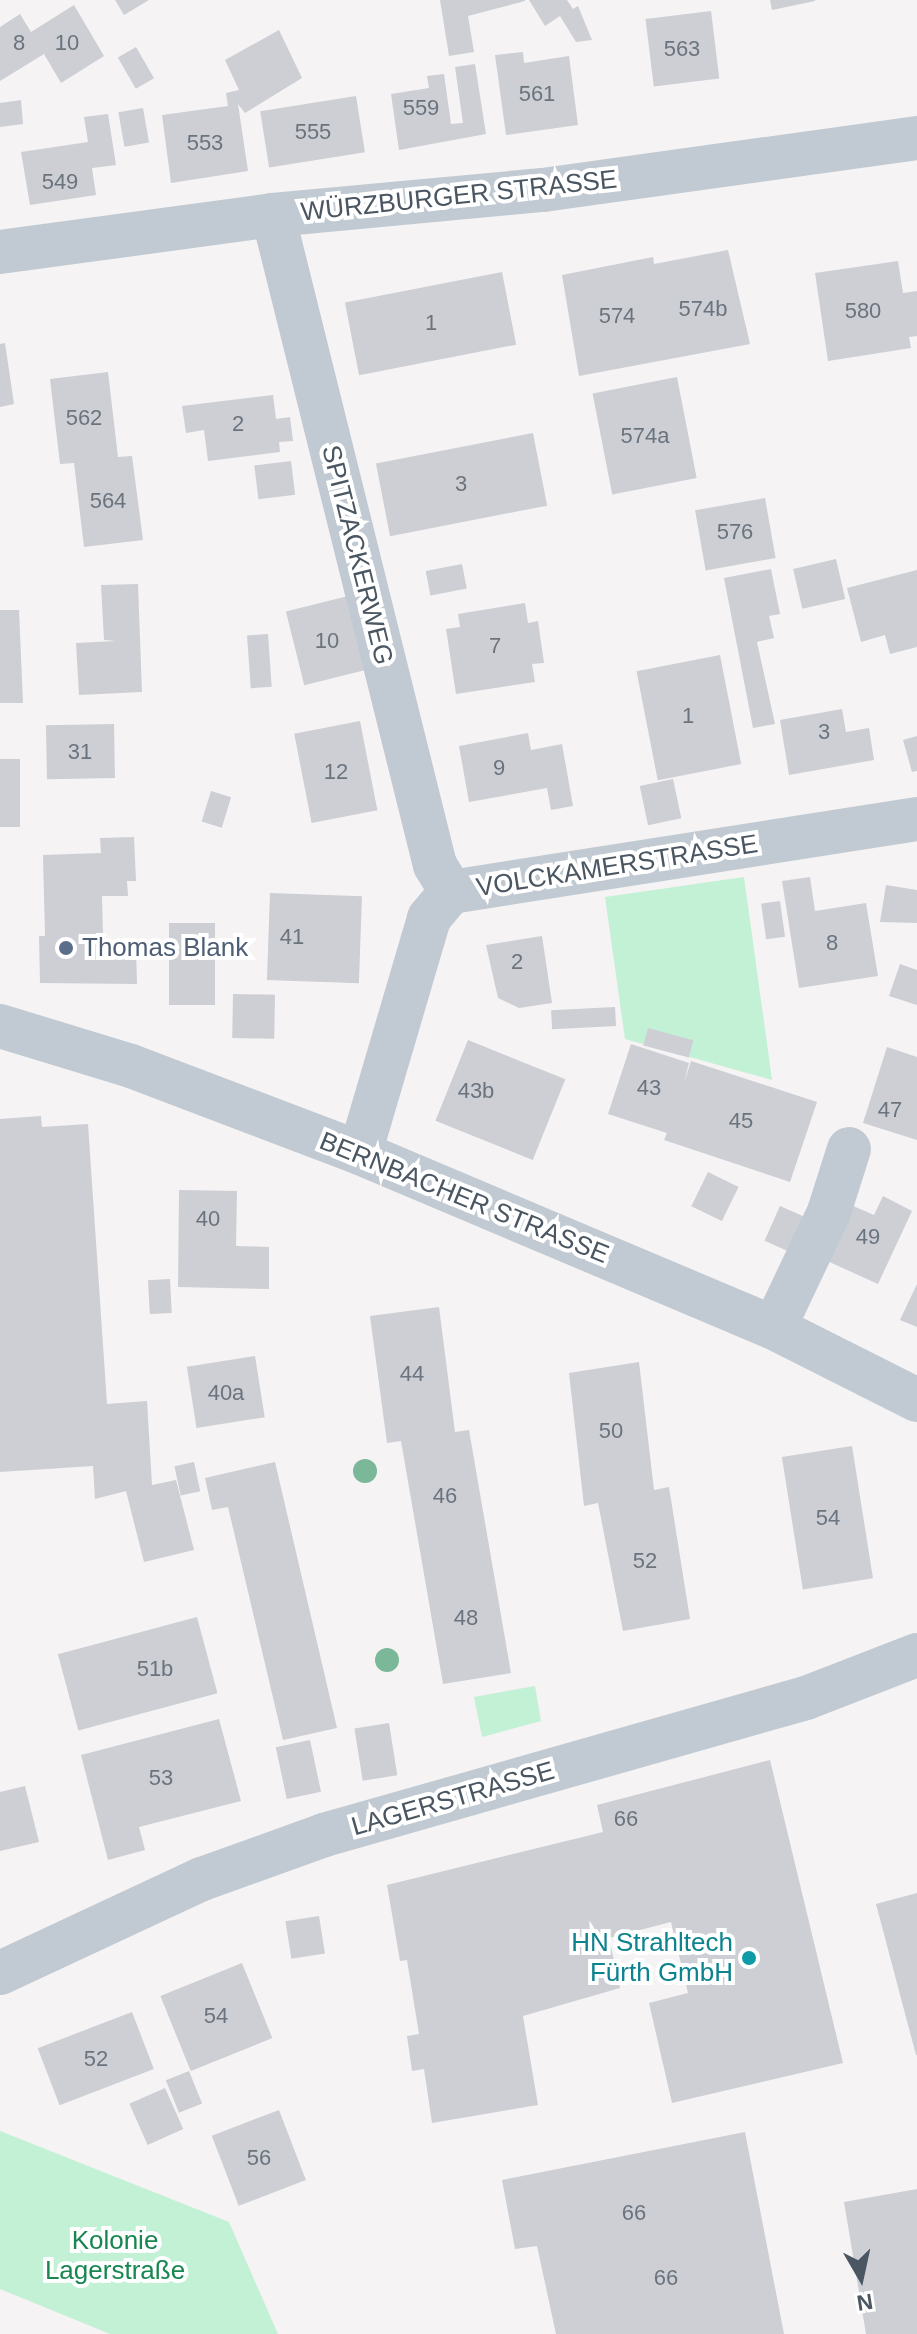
<!DOCTYPE html>
<meta charset="utf-8">
<style>
body{margin:0}
#map{position:relative;width:917px;height:2334px;overflow:hidden;background:#f5f3f3;font-family:Helvetica,sans-serif}
div>[style]{position:absolute}
.green>*{inset:0;background:#c3f1d5}
.building>*{inset:0;background:#cdcfd5;transform-origin:0 0}
.minor>*{height:44px;margin:-22px;padding:0 22px;transform-origin:22px;border-radius:22px;background:#c1cad2}
.trees>*{width:24px;height:24px;margin:-12px;border-radius:50%;background:#7bb799}
.dots>*{width:22px;height:22px;translate:-50% -50%;box-sizing:border-box;border:4px solid #fff;border-radius:50%}
span{translate:-50% -50%;white-space:nowrap;text-align:center;line-height:1.15;-webkit-text-stroke:8px #fff;paint-order:stroke}
.number-label{font-size:22px;color:#6b747e}
.number-label span{-webkit-text-stroke-width:0}
.street-label{font-size:26px;color:#4a5661}
.service-label{font-size:26px;color:#4e5e75}
.left{translate:0 -50%;text-align:left}
.culture-label{font-size:26px;color:#0d838f}
.right{translate:-100% -50%;text-align:right}
.park-label{font-size:26px;color:#17864f}
.north{position:absolute;left:821px;top:2238px;width:80px;height:80px;-webkit-text-stroke:6px #fff;paint-order:stroke;rotate:171deg;font-size:22px;font-weight:700;line-height:32px;text-align:center;color:#4a5661}
.north::after{content:'';display:block;margin:auto;width:28px;height:36px;background:#4a5661;clip-path:polygon(50% 0,100% 100%,50% 72%,0 100%)}
</style>
<div id="map">
<div class="green">
<div style="clip-path:polygon(744px 877px,772px 1080px,625px 1039px,605px 897px)"></div>
<div style="clip-path:polygon(535px 1686px,541px 1721px,482px 1737px,474px 1697px)"></div>
<div style="clip-path:polygon(0 2131px,229px 2222px,278px 2334px,110px 2334px,0 2289px)"></div>
</div>
<div class="building">
<div style="clip-path:polygon(115px 0,149px 0,124px 15px)"></div>
<div style="clip-path:polygon(440px 0,525px 0,525px 1px,468px 16px,474px 52px,449px 56px)"></div>
<div style="clip-path:polygon(529px 0,567px 0,573px 9px,578px 6px,592px 40px,576px 42px,560px 16px,545px 26px)"></div>
<div style="clip-path:polygon(770px 0,815px 0,815px 1px,772px 10px)"></div>
<div style="clip-path:polygon(74px 5px,104px 56px,61px 83px,44px 54px,0 81px,0 27px,20px 14px,31px 32px)"></div>
<div style="left:711px;top:11px;width:68px;height:66px;rotate:83deg"></div>
<div style="clip-path:polygon(279px 30px,302px 78px,245px 113px,238px 104px,248px 171px,171px 183px,162px 115px,228px 106px,226px 93px,239px 90px,225px 60px)"></div>
<div style="left:136px;top:47px;width:36px;height:21px;rotate:60deg"></div>
<div style="clip-path:polygon(523px 52px,524px 63px,569px 56px,578px 125px,506px 135px,495px 55px)"></div>
<div style="clip-path:polygon(475px 64px,486px 134px,399px 150px,391px 94px,429px 88px,427px 76px,444px 74px,451px 124px,463px 123px,455px 67px)"></div>
<div style="left:356px;top:96px;width:57px;height:97px;rotate:81deg"></div>
<div style="clip-path:polygon(21px 100px,23px 124px,0 127px,0 103px)"></div>
<div style="left:143px;top:108px;width:35px;height:25px;rotate:80deg"></div>
<div style="clip-path:polygon(108px 114px,116px 165px,92px 168px,96px 195px,30px 205px,21px 152px,88px 142px,84px 117px)"></div>
<div style="clip-path:polygon(728px 250px,750px 344px,579px 376px,562px 275px,653px 257px,654px 264px)"></div>
<div style="clip-path:polygon(898px 261px,903px 293px,917px 291px,917px 336px,909px 337px,911px 348px,828px 361px,815px 273px)"></div>
<div style="left:502px;top:272px;width:74px;height:160px;rotate:79deg"></div>
<div style="clip-path:polygon(5px 343px,14px 404px,0 407px,0 344px)"></div>
<div style="clip-path:polygon(108px 372px,118px 457px,132px 456px,143px 540px,84px 547px,74px 463px,60px 464px,50px 379px)"></div>
<div style="left:677px;top:377px;width:103px;height:86px;rotate:79deg"></div>
<div style="clip-path:polygon(273px 395px,276px 419px,290px 417px,293px 441px,279px 442px,280px 452px,208px 461px,204px 430px,186px 433px,182px 406px)"></div>
<div style="left:533px;top:433px;width:74px;height:160px;rotate:79deg"></div>
<div style="left:291px;top:461px;width:34px;height:37px;rotate:83deg"></div>
<div style="left:765px;top:498px;width:61px;height:71px;rotate:80deg"></div>
<div style="left:836px;top:559px;width:41px;height:44px;rotate:77deg"></div>
<div style="left:462px;top:564px;width:25px;height:37px;rotate:79deg"></div>
<div style="clip-path:polygon(771px 569px,780px 614px,769px 616px,774px 638px,757px 642px,775px 724px,753px 728px,724px 578px)"></div>
<div style="clip-path:polygon(917px 570px,917px 647px,890px 654px,885px 635px,861px 642px,847px 588px)"></div>
<div style="clip-path:polygon(138px 584px,142px 692px,79px 695px,76px 643px,116px 641px,104px 640px,101px 585px)"></div>
<div style="left:348px;top:596px;width:76px;height:64px;rotate:76deg"></div>
<div style="clip-path:polygon(525px 603px,528px 623px,538px 621px,544px 663px,532px 664px,535px 682px,456px 694px,446px 629px,460px 627px,458px 614px)"></div>
<div style="clip-path:polygon(0 610px,19px 610px,23px 703px,0 703px)"></div>
<div style="left:268px;top:634px;width:53px;height:21px;rotate:86deg"></div>
<div style="left:720px;top:655px;width:111px;height:85px;rotate:79deg"></div>
<div style="clip-path:polygon(842px 709px,846px 732px,869px 728px,874px 760px,789px 775px,780px 720px)"></div>
<div style="left:360px;top:721px;width:91px;height:67px;rotate:79deg"></div>
<div style="left:114px;top:724px;width:54px;height:68px;rotate:89deg"></div>
<div style="clip-path:polygon(528px 733px,531px 750px,562px 744px,573px 806px,551px 810px,547px 788px,469px 802px,459px 746px)"></div>
<div style="clip-path:polygon(917px 736px,917px 771px,912px 772px,903px 740px)"></div>
<div style="left:0;top:759px;width:20px;height:68px"></div>
<div style="left:673px;top:779px;width:40px;height:34px;rotate:78deg"></div>
<div style="left:211px;top:791px;width:21px;height:32px;rotate:17deg"></div>
<div style="clip-path:polygon(134px 837px,136px 881px,127px 881px,128px 896px,102px 896px,103px 934px,98px 935px,98px 949px,136px 948px,137px 984px,40px 983px,39px 936px,45px 936px,43px 855px,101px 853px,100px 838px)"></div>
<div style="clip-path:polygon(810px 877px,815px 911px,866px 903px,878px 976px,799px 988px,782px 881px)"></div>
<div style="clip-path:polygon(886px 885px,917px 890px,917px 923px,880px 922px)"></div>
<div style="left:270px;top:893px;width:92px;height:87px;rotate:2deg"></div>
<div style="left:780px;top:901px;width:36px;height:19px;rotate:82deg"></div>
<div style="left:169px;top:923px;width:46px;height:82px"></div>
<div style="clip-path:polygon(542px 936px,552px 1003px,519px 1008px,498px 998px,486px 945px)"></div>
<div style="clip-path:polygon(900px 964px,917px 970px,917px 1005px,889px 996px)"></div>
<div style="left:233px;top:994px;width:42px;height:44px;rotate:1deg"></div>
<div style="left:615px;top:1007px;width:19px;height:64px;rotate:87deg"></div>
<div style="left:648px;top:1028px;width:47px;height:18px;rotate:15deg"></div>
<div style="left:468px;top:1040px;width:105px;height:87px;rotate:22deg"></div>
<div style="clip-path:polygon(631px 1044px,689px 1063px,684px 1083px,691px 1061px,817px 1102px,790px 1182px,664px 1140px,667px 1133px,608px 1114px)"></div>
<div style="clip-path:polygon(887px 1047px,917px 1057px,917px 1140px,863px 1123px)"></div>
<div style="clip-path:polygon(41px 1116px,42px 1127px,88px 1124px,107px 1404px,147px 1401px,152px 1485px,176px 1480px,194px 1550px,144px 1562px,126px 1491px,95px 1499px,93px 1466px,0 1472px,0 1119px)"></div>
<div style="left:708px;top:1172px;width:34px;height:38px;rotate:26deg"></div>
<div style="clip-path:polygon(179px 1190px,237px 1191px,236px 1246px,269px 1247px,269px 1289px,178px 1287px)"></div>
<div style="clip-path:polygon(883px 1196px,912px 1211px,878px 1284px,825px 1260px,851px 1205px,874px 1215px)"></div>
<div style="left:780px;top:1206px;width:34px;height:38px;rotate:24deg"></div>
<div style="left:170px;top:1279px;width:34px;height:22px;rotate:87deg"></div>
<div style="clip-path:polygon(917px 1284px,917px 1327px,900px 1320px)"></div>
<div style="clip-path:polygon(439px 1307px,455px 1432px,469px 1430px,511px 1673px,443px 1684px,401px 1441px,387px 1443px,370px 1316px)"></div>
<div style="left:255px;top:1356px;width:62px;height:69px;rotate:81deg"></div>
<div style="clip-path:polygon(639px 1362px,654px 1490px,669px 1487px,690px 1619px,623px 1631px,598px 1503px,584px 1506px,569px 1373px)"></div>
<div style="left:852px;top:1446px;width:134px;height:71px;rotate:81deg"></div>
<div style="left:194px;top:1462px;width:30px;height:20px;rotate:78deg"></div>
<div style="clip-path:polygon(275px 1462px,337px 1728px,283px 1740px,228px 1507px,212px 1510px,205px 1478px)"></div>
<div style="left:197px;top:1617px;width:79px;height:144px;rotate:75deg"></div>
<div style="clip-path:polygon(219px 1719px,241px 1801px,139px 1827px,145px 1850px,108px 1860px,81px 1755px)"></div>
<div style="left:389px;top:1723px;width:53px;height:35px;rotate:81deg"></div>
<div style="left:310px;top:1740px;width:53px;height:35px;rotate:78deg"></div>
<div style="clip-path:polygon(770px 1760px,843px 2063px,672px 2103px,649px 2003px,688px 1993px,671px 1922px,609px 1938px,620px 1988px,523px 2016px,538px 2105px,432px 2123px,424px 2069px,412px 2071px,407px 2036px,419px 2034px,407px 1960px,400px 1961px,387px 1885px,603px 1832px,597px 1805px)"></div>
<div style="clip-path:polygon(25px 1786px,39px 1842px,0 1851px,0 1792px)"></div>
<div style="clip-path:polygon(917px 1893px,917px 2055px,916px 2055px,876px 1904px)"></div>
<div style="left:319px;top:1916px;width:38px;height:34px;rotate:81deg"></div>
<div style="left:242px;top:1963px;width:81px;height:88px;rotate:68deg"></div>
<div style="left:132px;top:2012px;width:61px;height:101px;rotate:69deg"></div>
<div style="left:189px;top:2071px;width:35px;height:25px;rotate:68deg"></div>
<div style="left:165px;top:2088px;width:45px;height:39px;rotate:66deg"></div>
<div style="left:279px;top:2110px;width:75px;height:72px;rotate:69deg"></div>
<div style="clip-path:polygon(745px 2132px,784px 2334px,556px 2334px,537px 2246px,515px 2249px,502px 2180px)"></div>
<div style="clip-path:polygon(917px 2189px,917px 2334px,866px 2334px,844px 2202px)"></div>
</div>
<div class="minor">
<div style="left:273px;top:215px;width:670px;rotate:76.01deg"></div>
<div style="left:435px;top:865px;width:31px;rotate:59deg"></div>
<div style="left:0;top:252px;width:275px;rotate:-7.7deg"></div>
<div style="left:273px;top:215px;width:271px;rotate:-5.3deg"></div>
<div style="left:543px;top:190px;width:378px;rotate:-7.9deg"></div>
<div style="left:0;top:1026px;width:137px;rotate:17deg"></div>
<div style="left:131px;top:1066px;width:245px;rotate:20.8deg"></div>
<div style="left:360px;top:1153px;width:443px;rotate:22.9deg"></div>
<div style="left:768px;top:1325px;width:167px;rotate:26.7deg"></div>
<div style="left:360px;top:1153px;width:245px;rotate:-73.6deg"></div>
<div style="left:429px;top:918px;width:34px;rotate:-50deg"></div>
<div style="left:451px;top:892px;width:472px;rotate:-8.9deg"></div>
<div style="left:774px;top:1328px;width:128px;rotate:-64.6deg"></div>
<div style="left:829px;top:1212px;width:66px;rotate:-72.4deg"></div>
<div style="left:0;top:1973px;width:223px;rotate:-25deg"></div>
<div style="left:202px;top:1879px;width:130px;rotate:-19.8deg"></div>
<div style="left:324px;top:1835px;width:501px;rotate:-15.87deg"></div>
<div style="left:806px;top:1698px;width:119px;rotate:-21.2deg"></div>
</div>
<div class="trees">
<div style="left:365px;top:1471px"></div>
<div style="left:387px;top:1660px"></div>
</div>
<div class="dots">
<div style="left:66px;top:948px;background:#5c6f8a"></div>
<div style="left:749px;top:1958px;background:#0f9aa8"></div>
</div>
<div class="number-label">
<span style="left:19px;top:43px">8</span>
<span style="left:67px;top:43px">10</span>
<span style="left:682px;top:49px">563</span>
<span style="left:537px;top:94px">561</span>
<span style="left:421px;top:108px">559</span>
<span style="left:313px;top:132px">555</span>
<span style="left:205px;top:143px">553</span>
<span style="left:60px;top:182px">549</span>
<span style="left:703px;top:309px">574b</span>
<span style="left:863px;top:311px">580</span>
<span style="left:617px;top:316px">574</span>
<span style="left:431px;top:323px">1</span>
<span style="left:84px;top:418px">562</span>
<span style="left:238px;top:424px">2</span>
<span style="left:645px;top:436px">574a</span>
<span style="left:461px;top:484px">3</span>
<span style="left:108px;top:501px">564</span>
<span style="left:735px;top:532px">576</span>
<span style="left:327px;top:641px">10</span>
<span style="left:495px;top:646px">7</span>
<span style="left:688px;top:716px">1</span>
<span style="left:824px;top:732px">3</span>
<span style="left:80px;top:752px">31</span>
<span style="left:499px;top:768px">9</span>
<span style="left:336px;top:772px">12</span>
<span style="left:292px;top:937px">41</span>
<span style="left:832px;top:943px">8</span>
<span style="left:517px;top:962px">2</span>
<span style="left:649px;top:1088px">43</span>
<span style="left:476px;top:1091px">43b</span>
<span style="left:890px;top:1110px">47</span>
<span style="left:741px;top:1121px">45</span>
<span style="left:208px;top:1219px">40</span>
<span style="left:868px;top:1237px">49</span>
<span style="left:412px;top:1374px">44</span>
<span style="left:226px;top:1393px">40a</span>
<span style="left:611px;top:1431px">50</span>
<span style="left:445px;top:1496px">46</span>
<span style="left:828px;top:1518px">54</span>
<span style="left:645px;top:1561px">52</span>
<span style="left:466px;top:1618px">48</span>
<span style="left:155px;top:1669px">51b</span>
<span style="left:161px;top:1778px">53</span>
<span style="left:626px;top:1819px">66</span>
<span style="left:216px;top:2016px">54</span>
<span style="left:96px;top:2059px">52</span>
<span style="left:259px;top:2158px">56</span>
<span style="left:634px;top:2213px">66</span>
<span style="left:666px;top:2278px">66</span>
</div>
<div class="street-label">
<span style="left:459px;top:196px;rotate:-6deg">WÜRZBURGER STRASSE</span>
<span style="left:357px;top:555px;rotate:76deg">SPITZACKERWEG</span>
<span style="left:617px;top:866px;rotate:-9deg">VOLCKAMERSTRASSE</span>
<span style="left:464px;top:1198px;rotate:22deg">BERNBACHER STRASSE</span>
<span style="left:453px;top:1799px;rotate:-16deg">LAGERSTRASSE</span>
</div>
<div class="service-label">
<span class="left" style="left:82px;top:948px">Thomas Blank</span>
</div>
<div class="culture-label">
<span class="right" style="left:733px;top:1958px">HN Strahltech<br>Fürth GmbH</span>
</div>
<div class="park-label">
<span style="left:115px;top:2256px">Kolonie<br>Lagerstraße</span>
</div>
<div class="north">N</div>
</div>
